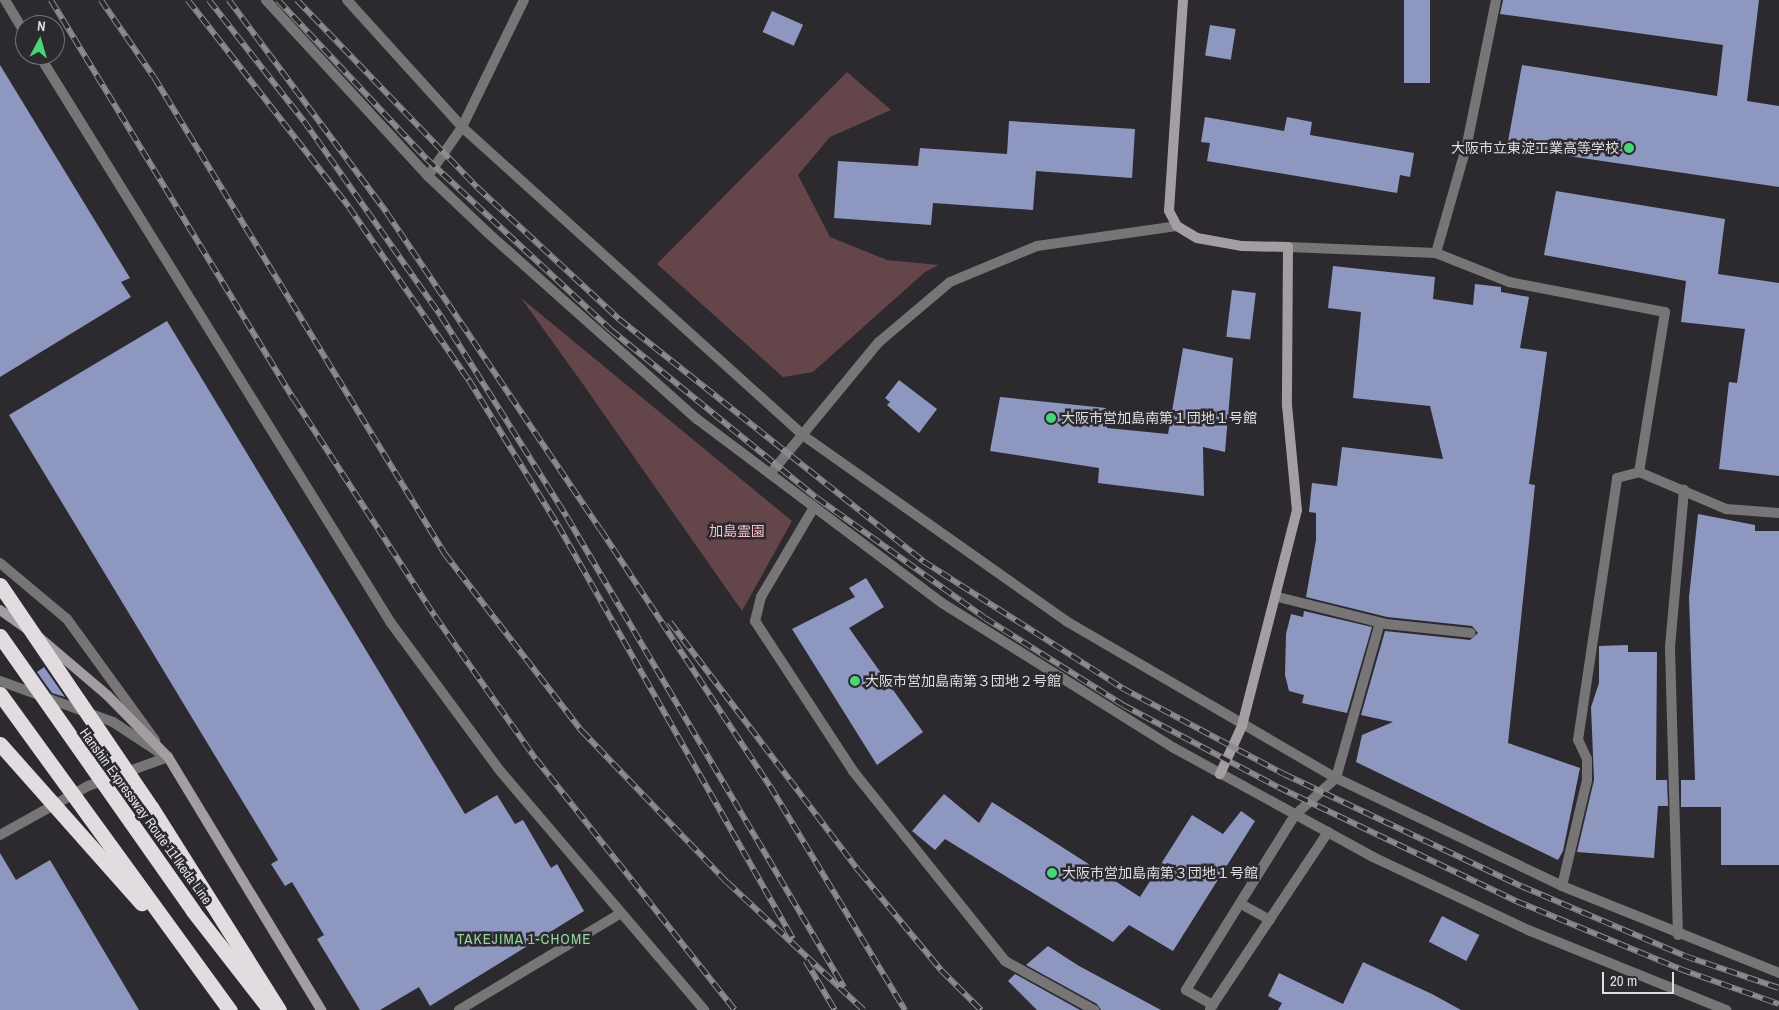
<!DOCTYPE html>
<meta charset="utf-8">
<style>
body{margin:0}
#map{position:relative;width:1779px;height:1010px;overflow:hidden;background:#2c2a2e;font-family:"Archivo Narrow","Noto Sans JP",sans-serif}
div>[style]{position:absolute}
.green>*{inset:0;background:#63454a}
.building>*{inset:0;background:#8d97c0;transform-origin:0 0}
.street>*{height:10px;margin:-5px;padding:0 5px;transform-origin:5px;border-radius:5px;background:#777576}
.secondary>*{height:10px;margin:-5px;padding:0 5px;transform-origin:5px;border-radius:5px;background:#a29ea1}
.rail>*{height:5.5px;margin-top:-2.75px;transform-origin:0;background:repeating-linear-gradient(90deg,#2c2a2e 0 11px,#8c8b8e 0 22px);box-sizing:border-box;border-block:1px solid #8c8b8e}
.highway-bridge>*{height:15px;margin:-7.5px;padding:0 7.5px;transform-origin:7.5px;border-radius:7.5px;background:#e2dce1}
.dots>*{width:14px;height:14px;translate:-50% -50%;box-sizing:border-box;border:2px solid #2c2a2e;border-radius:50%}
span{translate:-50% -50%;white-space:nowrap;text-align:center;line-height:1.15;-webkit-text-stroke:5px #2c2a2e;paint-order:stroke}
.poi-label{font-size:14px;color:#dfdee1}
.right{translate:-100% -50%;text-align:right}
.left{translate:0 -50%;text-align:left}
.park-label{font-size:14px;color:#fcbec9}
.street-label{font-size:14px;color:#dfdee1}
.neighbourhood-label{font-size:15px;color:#90d4a0;letter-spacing:1px}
.north{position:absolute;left:15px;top:15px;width:50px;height:50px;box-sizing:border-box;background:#2c2a2e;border:1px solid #747276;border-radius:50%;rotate:6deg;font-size:14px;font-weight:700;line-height:20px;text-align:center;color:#dfdee1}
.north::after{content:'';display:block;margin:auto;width:18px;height:22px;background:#47d779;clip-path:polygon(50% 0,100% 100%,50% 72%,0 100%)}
.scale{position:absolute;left:1602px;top:972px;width:72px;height:22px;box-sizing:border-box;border:2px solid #dfdee1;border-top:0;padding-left:6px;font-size:15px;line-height:18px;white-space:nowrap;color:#dfdee1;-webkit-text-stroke:4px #2c2a2e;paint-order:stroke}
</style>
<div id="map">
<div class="green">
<div style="clip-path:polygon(847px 72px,891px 110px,830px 137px,798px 175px,830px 237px,887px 260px,939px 265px,925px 272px,813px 372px,783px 377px,657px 264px)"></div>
<div style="clip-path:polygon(521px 298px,792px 521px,742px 611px,580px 380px)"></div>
</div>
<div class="building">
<div style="left:1404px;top:0;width:26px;height:83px"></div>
<div style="clip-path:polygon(1503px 0,1759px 0,1747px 101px,1779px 106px,1779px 187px,1507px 147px,1522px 65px,1717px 96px,1723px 45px,1500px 14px)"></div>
<div style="left:772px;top:11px;width:34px;height:23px;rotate:24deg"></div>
<div style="left:1210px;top:25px;width:26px;height:31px;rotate:9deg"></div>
<div style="clip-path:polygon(0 65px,130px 278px,121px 282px,131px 297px,0 377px)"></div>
<div style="clip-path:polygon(1205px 117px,1284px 131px,1287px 117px,1312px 122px,1310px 135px,1414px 153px,1410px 177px,1400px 175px,1397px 193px,1207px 161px,1210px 143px,1201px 142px)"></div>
<div style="clip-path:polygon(1009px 121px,1135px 129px,1132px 178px,1036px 171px,1033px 210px,933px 203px,931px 225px,834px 218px,838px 161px,918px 166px,920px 148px,1007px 154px)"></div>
<div style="clip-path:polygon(1556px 191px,1725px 219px,1718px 274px,1779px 283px,1779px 476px,1719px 469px,1729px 382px,1737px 383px,1745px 329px,1681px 322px,1686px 281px,1544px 255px)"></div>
<div style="clip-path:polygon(1333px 266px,1435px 277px,1433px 299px,1473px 305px,1475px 284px,1501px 287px,1501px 292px,1529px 297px,1520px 348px,1547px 352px,1529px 484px,1535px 485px,1508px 743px,1580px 768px,1563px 851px,1558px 860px,1356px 762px,1362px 735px,1393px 722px,1361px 715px,1385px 631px,1470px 640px,1478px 633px,1472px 626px,1387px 617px,1306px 597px,1316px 540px,1316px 513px,1309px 512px,1312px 483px,1337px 486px,1342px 447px,1443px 459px,1430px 406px,1353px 398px,1361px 312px,1328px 308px)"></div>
<div style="left:1232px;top:290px;width:24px;height:47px;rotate:7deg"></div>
<div style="clip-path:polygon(167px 321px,465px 814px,497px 795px,515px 824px,523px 820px,551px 868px,557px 864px,584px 911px,430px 1006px,419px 987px,380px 1010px,360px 1010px,317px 939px,324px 935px,292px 882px,285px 886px,271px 864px,278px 860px,9px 415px)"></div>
<div style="clip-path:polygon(1183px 348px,1233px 358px,1225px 452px,1203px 447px,1204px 496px,1098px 483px,1099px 468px,990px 451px,1000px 397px,1106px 408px,1107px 428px,1168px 434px)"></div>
<div style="clip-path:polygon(899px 380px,937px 409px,919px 433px,887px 405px,890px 402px,885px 398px)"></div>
<div style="clip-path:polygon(1698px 514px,1755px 525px,1755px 531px,1779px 531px,1779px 865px,1721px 865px,1721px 807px,1681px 807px,1681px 780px,1695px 780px,1689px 597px)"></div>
<div style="clip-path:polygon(866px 578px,884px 607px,849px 628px,923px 732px,877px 765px,792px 629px,855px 597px,849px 588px)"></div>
<div style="clip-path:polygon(1304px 611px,1372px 627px,1347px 713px,1302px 703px,1304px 695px,1289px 691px,1285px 675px,1286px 634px,1291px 614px,1303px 617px)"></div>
<div style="clip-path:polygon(1628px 645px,1628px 652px,1657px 652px,1656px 780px,1667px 780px,1668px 806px,1658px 806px,1654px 858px,1577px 852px,1594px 780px,1591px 707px,1599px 683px,1599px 646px)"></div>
<div style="clip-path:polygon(44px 667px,65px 697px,52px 693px,37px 672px)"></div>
<div style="clip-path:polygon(944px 794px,979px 823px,992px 802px,1140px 897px,1192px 815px,1223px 834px,1241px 811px,1255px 821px,1173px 951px,1129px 925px,1113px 942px,945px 839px,935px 850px,912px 831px)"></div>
<div style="clip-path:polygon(0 853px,16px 880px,50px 860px,139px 1010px,0 1010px)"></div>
<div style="left:1442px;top:916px;width:42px;height:29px;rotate:27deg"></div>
<div style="clip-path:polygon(1048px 946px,1079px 966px,1161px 1010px,1101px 1010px,1097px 1004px,1026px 965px)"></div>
<div style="clip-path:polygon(1363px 962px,1432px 994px,1461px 1010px,1278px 1010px,1282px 1003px,1268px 996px,1279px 973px,1343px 1004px)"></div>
<div style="clip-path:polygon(1015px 974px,1080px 1010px,1037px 1010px,1008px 981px)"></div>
</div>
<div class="street">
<div style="left:5px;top:0;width:39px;rotate:59deg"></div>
<div style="left:266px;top:0;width:239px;rotate:47.4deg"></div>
<div style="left:428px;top:176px;width:83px;rotate:43.5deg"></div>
<div style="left:488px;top:233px;width:280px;rotate:41.7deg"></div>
<div style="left:697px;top:419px;width:306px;rotate:36.9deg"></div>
<div style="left:942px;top:603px;width:274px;rotate:32deg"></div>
<div style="left:1174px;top:748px;width:227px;rotate:28.7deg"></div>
<div style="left:1373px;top:857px;width:171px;rotate:25.2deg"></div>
<div style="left:1528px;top:930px;width:214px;rotate:22deg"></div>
<div style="left:347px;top:0;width:171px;rotate:47.8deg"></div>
<div style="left:462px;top:127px;width:461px;rotate:42.1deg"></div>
<div style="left:804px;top:436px;width:321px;rotate:35.2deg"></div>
<div style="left:1066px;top:621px;width:312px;rotate:30.2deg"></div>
<div style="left:1336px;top:778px;width:250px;rotate:25.5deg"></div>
<div style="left:1562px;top:886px;width:234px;rotate:21.8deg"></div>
<div style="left:39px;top:55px;width:668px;rotate:58.21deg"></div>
<div style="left:391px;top:623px;width:185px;rotate:53.6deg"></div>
<div style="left:501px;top:772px;width:313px;rotate:49.5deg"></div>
<div style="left:428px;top:176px;width:60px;rotate:-55.2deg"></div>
<div style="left:462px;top:127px;width:141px;rotate:-64deg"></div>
<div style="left:1288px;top:247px;width:148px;rotate:2.3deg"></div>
<div style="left:1436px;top:253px;width:79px;rotate:21.7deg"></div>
<div style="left:1509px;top:282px;width:159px;rotate:10.9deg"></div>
<div style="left:1665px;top:312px;width:162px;rotate:99.2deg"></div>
<div style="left:1639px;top:472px;width:95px;rotate:23deg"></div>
<div style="left:1726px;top:509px;width:53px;rotate:4.3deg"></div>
<div style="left:1436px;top:253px;width:113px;rotate:-74.1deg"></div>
<div style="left:1467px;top:144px;width:147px;rotate:-78.6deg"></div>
<div style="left:770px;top:474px;width:171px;rotate:-50.5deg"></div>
<div style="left:879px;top:342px;width:93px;rotate:-40.2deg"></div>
<div style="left:950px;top:282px;width:94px;rotate:-22.5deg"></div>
<div style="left:1037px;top:246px;width:141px;rotate:-8.1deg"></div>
<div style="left:813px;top:509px;width:102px;rotate:120.6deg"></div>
<div style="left:761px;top:597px;width:25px;rotate:104deg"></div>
<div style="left:755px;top:621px;width:179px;rotate:56.8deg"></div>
<div style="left:853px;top:771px;width:243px;rotate:51.3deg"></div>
<div style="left:1005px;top:961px;width:102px;rotate:28.8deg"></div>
<div style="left:0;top:563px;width:87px;rotate:39.9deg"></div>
<div style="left:67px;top:619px;width:150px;rotate:54deg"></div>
<div style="left:1278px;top:597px;width:111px;rotate:14deg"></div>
<div style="left:1386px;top:624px;width:85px;rotate:6deg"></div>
<div style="left:0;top:681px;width:120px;rotate:19.9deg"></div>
<div style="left:113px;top:722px;width:56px;rotate:33.4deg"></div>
<div style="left:0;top:835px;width:101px;rotate:-29.1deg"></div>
<div style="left:88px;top:786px;width:85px;rotate:-19.9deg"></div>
<div style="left:1562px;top:886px;width:109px;rotate:-76.7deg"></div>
<div style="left:1587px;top:780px;width:21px;rotate:-90deg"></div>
<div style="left:1587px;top:759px;width:21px;rotate:-115deg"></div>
<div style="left:1578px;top:740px;width:265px;rotate:-81.5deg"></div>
<div style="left:1617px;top:478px;width:23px;rotate:-15deg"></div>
<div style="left:1241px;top:904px;width:33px;rotate:29deg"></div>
<div style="left:1678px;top:935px;width:288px;rotate:-91.6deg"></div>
<div style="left:1670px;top:647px;width:158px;rotate:-84.9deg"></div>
<div style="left:1213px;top:1005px;width:31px;rotate:-151deg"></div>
<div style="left:1186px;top:990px;width:206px;rotate:-58.1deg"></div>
<div style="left:1295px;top:815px;width:55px;rotate:-42.1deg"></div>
<div style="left:1336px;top:778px;width:161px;rotate:-74.2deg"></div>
<div style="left:1210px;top:1009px;width:213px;rotate:-56.3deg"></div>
<div style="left:459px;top:1010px;width:189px;rotate:-30.9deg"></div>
</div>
<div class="secondary">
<div style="left:1183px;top:0;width:211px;rotate:93.8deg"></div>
<div style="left:1169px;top:211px;width:17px;rotate:62deg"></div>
<div style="left:1177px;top:226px;width:23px;rotate:31deg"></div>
<div style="left:1197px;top:238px;width:46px;rotate:10.1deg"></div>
<div style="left:1242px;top:246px;width:46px;rotate:1.2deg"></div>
<div style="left:1288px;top:247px;width:158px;rotate:90.4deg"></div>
<div style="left:1287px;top:405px;width:105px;rotate:84.6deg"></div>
<div style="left:1297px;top:510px;width:223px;rotate:104.3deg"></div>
<div style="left:1242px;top:726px;width:53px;rotate:114.6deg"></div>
<div style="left:0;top:610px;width:32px;rotate:35deg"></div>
<div style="left:40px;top:638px;width:88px;rotate:40.4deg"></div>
<div style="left:107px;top:695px;width:87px;rotate:45.5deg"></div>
<div style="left:168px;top:757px;width:296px;rotate:58.8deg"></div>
</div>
<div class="rail">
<div style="left:51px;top:0;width:467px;rotate:58.7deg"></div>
<div style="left:294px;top:399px;width:259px;rotate:57deg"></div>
<div style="left:435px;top:616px;width:175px;rotate:54.8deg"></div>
<div style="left:536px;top:759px;width:320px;rotate:51.6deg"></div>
<div style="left:101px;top:0;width:93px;rotate:55.5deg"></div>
<div style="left:154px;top:77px;width:559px;rotate:58.61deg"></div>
<div style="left:445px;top:554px;width:224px;rotate:52.3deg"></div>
<div style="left:582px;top:731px;width:209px;rotate:46.2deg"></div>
<div style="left:727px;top:882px;width:187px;rotate:43.1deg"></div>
<div style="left:188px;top:0;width:262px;rotate:52.1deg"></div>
<div style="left:349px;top:207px;width:211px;rotate:55.3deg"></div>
<div style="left:469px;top:380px;width:170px;rotate:58.5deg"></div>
<div style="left:558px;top:525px;width:476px;rotate:60.4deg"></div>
<div style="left:209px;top:0;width:154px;rotate:51.9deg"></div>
<div style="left:304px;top:121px;width:238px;rotate:54.9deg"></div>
<div style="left:441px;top:316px;width:237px;rotate:57.9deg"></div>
<div style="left:567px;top:517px;width:546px;rotate:59.49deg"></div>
<div style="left:229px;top:0;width:265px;rotate:53.4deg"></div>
<div style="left:387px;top:213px;width:382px;rotate:56deg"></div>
<div style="left:601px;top:530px;width:307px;rotate:56.6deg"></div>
<div style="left:770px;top:786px;width:262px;rotate:58.9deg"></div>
<div style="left:278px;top:0;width:218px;rotate:46.9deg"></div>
<div style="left:427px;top:159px;width:251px;rotate:42.9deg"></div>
<div style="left:611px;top:330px;width:266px;rotate:39.2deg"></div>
<div style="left:817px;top:498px;width:206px;rotate:35.5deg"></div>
<div style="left:985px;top:618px;width:163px;rotate:32.2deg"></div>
<div style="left:1123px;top:705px;width:175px;rotate:27.9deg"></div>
<div style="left:1278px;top:787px;width:264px;rotate:25.6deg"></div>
<div style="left:1516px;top:901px;width:178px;rotate:22.5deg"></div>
<div style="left:1680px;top:969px;width:105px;rotate:19.5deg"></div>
<div style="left:297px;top:0;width:260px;rotate:46.1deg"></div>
<div style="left:477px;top:187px;width:194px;rotate:42.9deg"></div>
<div style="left:619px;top:319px;width:389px;rotate:38.5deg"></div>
<div style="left:923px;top:561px;width:236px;rotate:32.5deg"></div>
<div style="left:1122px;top:688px;width:183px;rotate:28deg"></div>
<div style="left:1284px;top:774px;width:262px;rotate:25.3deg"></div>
<div style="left:1521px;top:886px;width:178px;rotate:23.1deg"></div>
<div style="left:1685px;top:956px;width:99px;rotate:18.8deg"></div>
<div style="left:670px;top:622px;width:314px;rotate:52.8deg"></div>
<div style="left:860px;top:872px;width:127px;rotate:50.4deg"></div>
<div style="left:941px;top:970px;width:57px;rotate:45deg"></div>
<div style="left:806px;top:961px;width:57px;rotate:59.4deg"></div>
</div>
<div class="highway-bridge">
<div style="left:0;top:585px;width:268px;rotate:55.8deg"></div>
<div style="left:151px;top:807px;width:240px;rotate:57.8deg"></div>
<div style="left:0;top:636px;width:336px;rotate:54.9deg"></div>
<div style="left:193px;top:911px;width:125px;rotate:52.1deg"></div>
<div style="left:0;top:694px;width:391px;rotate:54deg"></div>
<div style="left:0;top:744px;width:213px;rotate:48.4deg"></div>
</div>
<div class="dots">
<div style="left:1629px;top:148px;background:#47d779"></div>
<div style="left:1051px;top:418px;background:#47d779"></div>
<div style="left:855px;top:681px;background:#47d779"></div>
<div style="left:1052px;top:873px;background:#47d779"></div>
</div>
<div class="poi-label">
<span class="right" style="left:1619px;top:148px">大阪市立東淀工業高等学校</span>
<span class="left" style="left:1061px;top:418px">大阪市営加島南第１団地１号館</span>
<span class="left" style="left:865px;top:681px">大阪市営加島南第３団地２号館</span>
<span class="left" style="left:1062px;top:873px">大阪市営加島南第３団地１号館</span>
</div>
<div class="park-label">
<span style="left:737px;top:531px">加島霊園</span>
</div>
<div class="street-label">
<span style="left:146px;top:816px;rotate:54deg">Hanshin Expressway Route 11 Ikeda Line</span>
</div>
<div class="neighbourhood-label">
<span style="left:524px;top:939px">TAKEJIMA 1-CHOME</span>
</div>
<div class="north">N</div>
<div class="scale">20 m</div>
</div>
